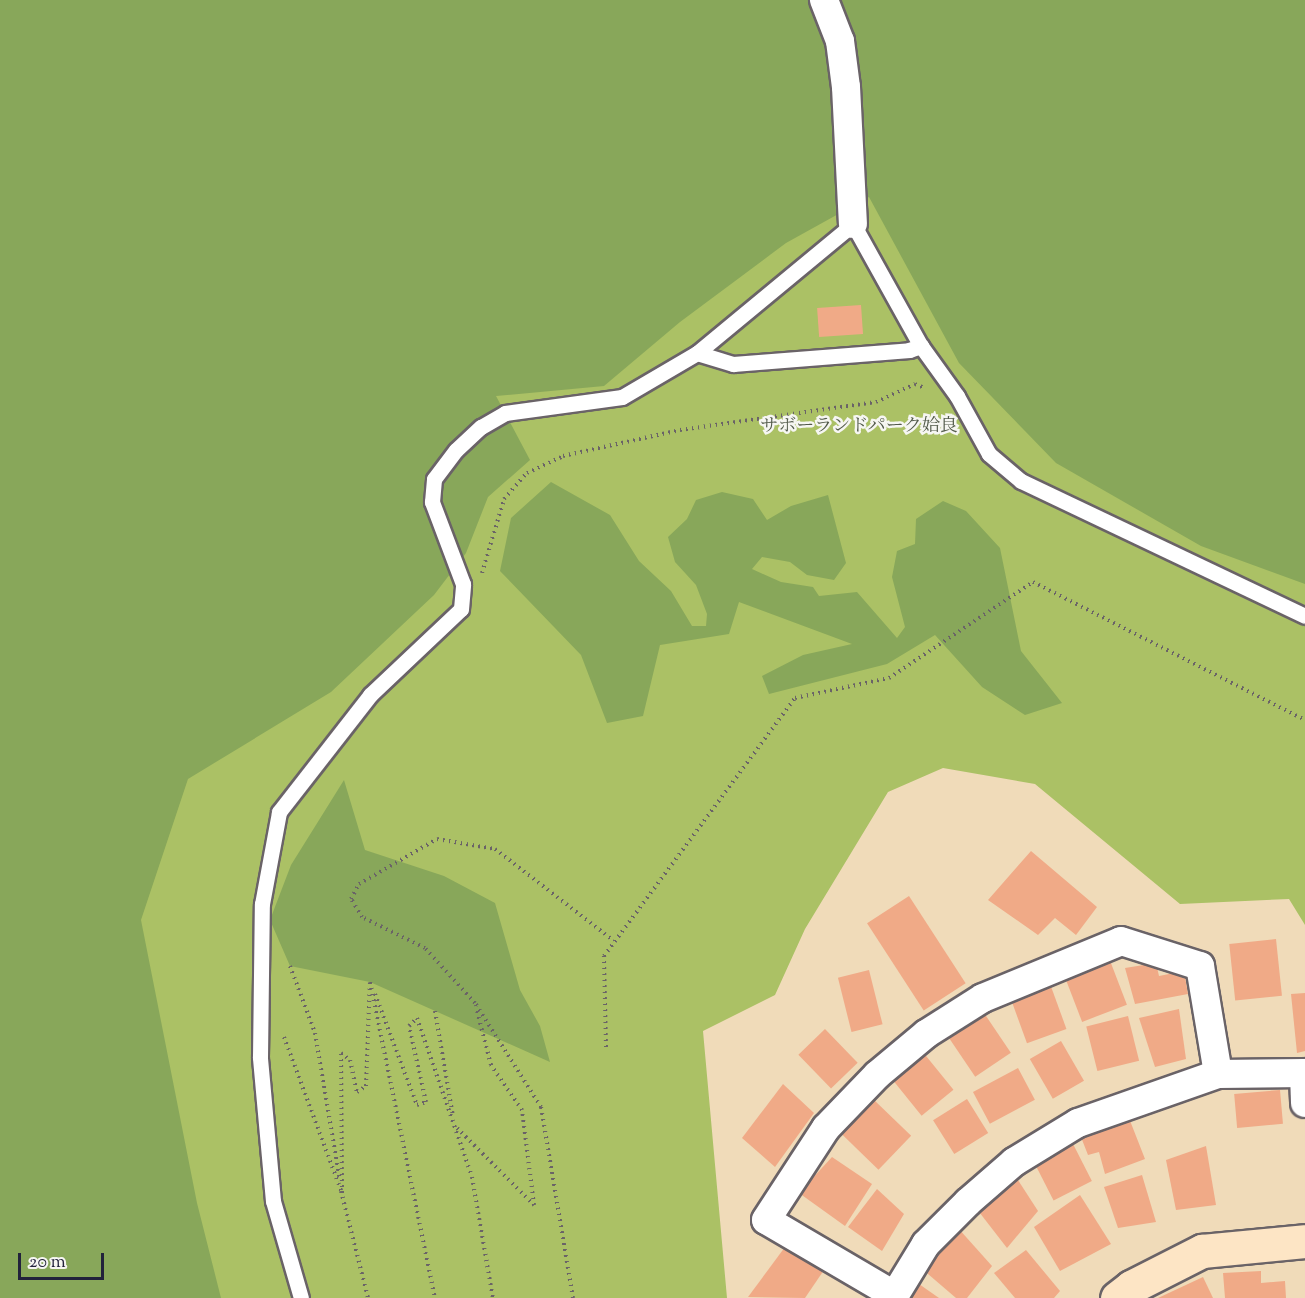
<!DOCTYPE html>
<meta charset="utf-8">
<style>
body{margin:0}
#map{position:relative;width:1305px;height:1298px;overflow:hidden;background:#f0dbb9;font-family:"Sorts Mill Goudy","Noto Serif JP",serif}
div>[style]{position:absolute}
.green>*{inset:0;background:#abc165}
.forest>*{inset:0;background:#88a75a}
.building>*{inset:0;background:#f0aa87;transform-origin:0 0}
.path>*{height:4px;margin-top:-2px;transform-origin:0;background:repeating-linear-gradient(90deg,#6a6367 0 1.5px,transparent 0 6px)}
.roads{filter:drop-shadow(2px 0 #6a6367) drop-shadow(-2px 0 #6a6367) drop-shadow(0 2px #6a6367) drop-shadow(0 -2px #6a6367)}
.lane>*{height:15px;margin:-7.5px;padding:0 7.5px;transform-origin:7.5px;border-radius:7.5px;background:#fff}
.street>*{height:28px;margin:-14px;padding:0 14px;transform-origin:14px;border-radius:14px;background:#fff}
.secondary>*{height:33px;margin:-16.5px;padding:0 16.5px;transform-origin:16.5px;border-radius:16.5px;background:#fde5c5}
span{translate:-50% -50%;white-space:nowrap;text-align:center;line-height:1.15;-webkit-text-stroke:5px #f6f6f2;paint-order:stroke}
.park-label{font-size:18px;color:#525a4a}
.scale{position:absolute;left:18px;top:1253px;width:86px;height:27px;box-sizing:border-box;border:3px solid #22223b;border-top:0;padding-left:8px;font-size:18px;line-height:21px;white-space:nowrap;color:#22223b;-webkit-text-stroke:4px #f6f6f2;paint-order:stroke}
</style>
<div id="map">
<div class="green">
<div style="clip-path:polygon(654px 105px,1305px 380px,1305px 925px,1289px 899px,1180px 904px,1035px 784px,943px 768px,888px 792px,805px 929px,775px 995px,703px 1031px,727px 1298px,114px 1298px,111px 886px)"></div>
</div>
<div class="forest">
<div style="clip-path:polygon(0 0,1305px 0,1305px 584px,1201px 546px,1056px 463px,959px 363px,869px 197px,786px 243px,680px 322px,604px 386px,496px 396px,530px 460px,488px 497px,466px 553px,434px 595px,331px 692px,188px 779px,141px 920px,197px 1203px,221px 1298px,0 1298px)"></div>
<div style="clip-path:polygon(551px 482px,610px 515px,639px 561px,671px 591px,692px 626px,706px 626px,707px 614px,696px 585px,675px 562px,668px 537px,687px 519px,696px 500px,722px 492px,753px 499px,767px 520px,791px 506px,828px 495px,846px 563px,834px 580px,807px 575px,790px 562px,762px 557px,752px 569px,781px 582px,813px 587px,819px 596px,857px 592px,897px 638px,905px 627px,892px 577px,897px 551px,915px 544px,916px 519px,943px 501px,966px 511px,1000px 548px,1021px 651px,1062px 703px,1025px 715px,982px 687px,935px 635px,887px 664px,769px 694px,762px 676px,803px 655px,852px 644px,739px 602px,729px 634px,660px 645px,643px 716px,607px 723px,581px 655px,500px 571px,511px 518px)"></div>
<div style="clip-path:polygon(344px 780px,365px 850px,444px 876px,495px 903px,520px 990px,540px 1026px,550px 1062px,370px 982px,290px 966px,270px 920px,291px 865px)"></div>
</div>
<div class="building">
<div style="left:861px;top:305px;width:29px;height:44px;rotate:86deg"></div>
<div style="clip-path:polygon(1031px 851px,1097px 907px,1076px 935px,1055px 918px,1038px 935px,988px 900px)"></div>
<div style="left:909px;top:896px;width:104px;height:50px;rotate:57deg"></div>
<div style="left:1276px;top:939px;width:57px;height:47px;rotate:84deg"></div>
<div style="left:1109px;top:958px;width:50px;height:48px;rotate:69deg"></div>
<div style="clip-path:polygon(1156px 963px,1159px 976px,1184px 971px,1188px 994px,1135px 1004px,1125px 968px)"></div>
<div style="left:869px;top:970px;width:56px;height:32px;rotate:76deg"></div>
<div style="left:1049px;top:981px;width:51px;height:42px;rotate:70deg"></div>
<div style="clip-path:polygon(1305px 993px,1305px 1051px,1297px 1053px,1291px 994px)"></div>
<div style="clip-path:polygon(1179px 1009px,1186px 1059px,1155px 1067px,1139px 1018px)"></div>
<div style="left:984px;top:1013px;width:48px;height:43px;rotate:56deg"></div>
<div style="left:1128px;top:1016px;width:46px;height:43px;rotate:76deg"></div>
<div style="left:825px;top:1029px;width:47px;height:37px;rotate:46deg"></div>
<div style="left:1061px;top:1041px;width:46px;height:36px;rotate:60deg"></div>
<div style="left:922px;top:1051px;width:50px;height:41px;rotate:51deg"></div>
<div style="left:1018px;top:1068px;width:36px;height:51px;rotate:62deg"></div>
<div style="clip-path:polygon(783px 1084px,814px 1113px,775px 1167px,742px 1138px)"></div>
<div style="left:1280px;top:1090px;width:34px;height:46px;rotate:85deg"></div>
<div style="left:873px;top:1099px;width:53px;height:47px;rotate:44deg"></div>
<div style="left:967px;top:1099px;width:40px;height:40px;rotate:58deg"></div>
<div style="clip-path:polygon(1127px 1113px,1145px 1159px,1105px 1174px,1099px 1152px,1088px 1155px,1079px 1132px)"></div>
<div style="left:1071px;top:1140px;width:46px;height:43px;rotate:63deg"></div>
<div style="clip-path:polygon(1206px 1146px,1216px 1205px,1176px 1210px,1166px 1160px)"></div>
<div style="clip-path:polygon(832px 1157px,872px 1184px,845px 1226px,799px 1193px)"></div>
<div style="clip-path:polygon(1142px 1175px,1156px 1222px,1118px 1228px,1104px 1187px)"></div>
<div style="clip-path:polygon(1016px 1177px,1038px 1211px,1007px 1248px,976px 1208px)"></div>
<div style="clip-path:polygon(877px 1189px,904px 1214px,882px 1251px,848px 1227px)"></div>
<div style="clip-path:polygon(1080px 1195px,1111px 1244px,1060px 1271px,1034px 1227px)"></div>
<div style="clip-path:polygon(958px 1228px,992px 1266px,967px 1298px,956px 1298px,921px 1268px)"></div>
<div style="clip-path:polygon(785px 1247px,824px 1270px,805px 1298px,748px 1297px)"></div>
<div style="clip-path:polygon(1026px 1250px,1060px 1291px,1054px 1298px,1015px 1298px,994px 1273px)"></div>
<div style="clip-path:polygon(1261px 1271px,1261px 1283px,1285px 1281px,1286px 1298px,1225px 1298px,1223px 1273px)"></div>
<div style="clip-path:polygon(1203px 1277px,1213px 1298px,1158px 1298px)"></div>
<div style="clip-path:polygon(919px 1284px,939px 1298px,912px 1298px)"></div>
</div>
<div class="path">
<div style="left:482px;top:573px;width:77px;rotate:-73.4deg"></div>
<div style="left:504px;top:499px;width:35px;rotate:-49deg"></div>
<div style="left:527px;top:473px;width:40px;rotate:-25deg"></div>
<div style="left:563px;top:456px;width:120px;rotate:-12.5deg"></div>
<div style="left:680px;top:430px;width:198px;rotate:-8.1deg"></div>
<div style="left:876px;top:402px;width:43px;rotate:-24.8deg"></div>
<div style="left:915px;top:384px;width:8px;rotate:23deg"></div>
<div style="left:290px;top:966px;width:72px;rotate:69.5deg"></div>
<div style="left:315px;top:1033px;width:150px;rotate:80.4deg"></div>
<div style="left:375px;top:994px;width:119px;rotate:69.3deg"></div>
<div style="left:417px;top:1105px;width:9px;rotate:-18deg"></div>
<div style="left:426px;top:1102px;width:78px;rotate:-102.6deg"></div>
<div style="left:409px;top:1026px;width:11px;rotate:-45deg"></div>
<div style="left:417px;top:1018px;width:168px;rotate:70.9deg"></div>
<div style="left:472px;top:1177px;width:123px;rotate:80.2deg"></div>
<div style="left:435px;top:1011px;width:107px;rotate:80.3deg"></div>
<div style="left:284px;top:1037px;width:166px;rotate:69.6deg"></div>
<div style="left:342px;top:1193px;width:140px;rotate:-90.4deg"></div>
<div style="left:341px;top:1053px;width:11px;rotate:38deg"></div>
<div style="left:350px;top:1060px;width:33px;rotate:78deg"></div>
<div style="left:357px;top:1092px;width:11px;rotate:-34deg"></div>
<div style="left:366px;top:1086px;width:104px;rotate:-87.8deg"></div>
<div style="left:370px;top:982px;width:323px;rotate:78.4deg"></div>
<div style="left:606px;top:1047px;width:91px;rotate:-91.3deg"></div>
<div style="left:604px;top:956px;width:321px;rotate:-53.5deg"></div>
<div style="left:795px;top:698px;width:96px;rotate:-12deg"></div>
<div style="left:889px;top:678px;width:173px;rotate:-33.7deg"></div>
<div style="left:1033px;top:582px;width:305px;rotate:26.9deg"></div>
<div style="left:457px;top:1128px;width:109px;rotate:45deg"></div>
<div style="left:534px;top:1205px;width:96px;rotate:-97.2deg"></div>
<div style="left:522px;top:1110px;width:55px;rotate:-124.6deg"></div>
<div style="left:491px;top:1065px;width:60px;rotate:-104.5deg"></div>
<div style="left:341px;top:1191px;width:110px;rotate:75.8deg"></div>
<div style="left:573px;top:1298px;width:194px;rotate:-99.5deg"></div>
<div style="left:541px;top:1107px;width:123px;rotate:-122.4deg"></div>
<div style="left:475px;top:1003px;width:74px;rotate:-132.3deg"></div>
<div style="left:425px;top:948px;width:70px;rotate:-153.8deg"></div>
<div style="left:362px;top:917px;width:21px;rotate:-121deg"></div>
<div style="left:351px;top:899px;width:17px;rotate:-62deg"></div>
<div style="left:359px;top:884px;width:90px;rotate:-30deg"></div>
<div style="left:437px;top:839px;width:59px;rotate:9.8deg"></div>
<div style="left:495px;top:849px;width:150px;rotate:37.7deg"></div>
</div>
<div class="roads">
<div class="lane">
<div style="left:697px;top:353px;width:38px;rotate:17deg"></div>
<div style="left:733px;top:364px;width:177px;rotate:-4.5deg"></div>
<div style="left:909px;top:350px;width:13px;rotate:-18deg"></div>
<div style="left:301px;top:1298px;width:101px;rotate:-106.1deg"></div>
<div style="left:273px;top:1201px;width:145px;rotate:-95.2deg"></div>
<div style="left:260px;top:1057px;width:153px;rotate:-89.3deg"></div>
<div style="left:262px;top:904px;width:94px;rotate:-79.5deg"></div>
<div style="left:279px;top:812px;width:148px;rotate:-52.1deg"></div>
<div style="left:370px;top:695px;width:125px;rotate:-43.4deg"></div>
<div style="left:461px;top:609px;width:25px;rotate:-85deg"></div>
<div style="left:463px;top:584px;width:88px;rotate:-110.7deg"></div>
<div style="left:432px;top:502px;width:23px;rotate:-85deg"></div>
<div style="left:434px;top:479px;width:36px;rotate:-53deg"></div>
<div style="left:456px;top:450px;width:34px;rotate:-43deg"></div>
<div style="left:481px;top:427px;width:28px;rotate:-30deg"></div>
<div style="left:505px;top:413px;width:118px;rotate:-7.8deg"></div>
<div style="left:622px;top:397px;width:87px;rotate:-30.4deg"></div>
<div style="left:697px;top:353px;width:202px;rotate:-39.6deg"></div>
<div style="left:853px;top:224px;width:140px;rotate:60.9deg"></div>
<div style="left:921px;top:346px;width:62px;rotate:54.2deg"></div>
<div style="left:957px;top:396px;width:66px;rotate:61.1deg"></div>
<div style="left:989px;top:454px;width:42px;rotate:40.2deg"></div>
<div style="left:1021px;top:481px;width:314px;rotate:25.4deg"></div>
</div>
<div class="street">
<div style="left:824px;top:0;width:44px;rotate:68.7deg"></div>
<div style="left:840px;top:41px;width:46px;rotate:82.6deg"></div>
<div style="left:846px;top:87px;width:137px;rotate:87.1deg"></div>
<div style="left:1304px;top:1073px;width:30px;rotate:88deg"></div>
<div style="left:894px;top:1295px;width:148px;rotate:-149.6deg"></div>
<div style="left:766px;top:1220px;width:110px;rotate:-56.9deg"></div>
<div style="left:826px;top:1128px;width:74px;rotate:-46.1deg"></div>
<div style="left:877px;top:1075px;width:64px;rotate:-39.9deg"></div>
<div style="left:926px;top:1034px;width:67px;rotate:-32.3deg"></div>
<div style="left:983px;top:998px;width:149px;rotate:-22.4deg"></div>
<div style="left:1121px;top:941px;width:83px;rotate:17.6deg"></div>
<div style="left:1200px;top:966px;width:109px;rotate:80.5deg"></div>
<div style="left:893px;top:1298px;width:63px;rotate:-58.6deg"></div>
<div style="left:926px;top:1244px;width:59px;rotate:-45deg"></div>
<div style="left:968px;top:1202px;width:61px;rotate:-41deg"></div>
<div style="left:1014px;top:1162px;width:75px;rotate:-31.4deg"></div>
<div style="left:1078px;top:1123px;width:148px;rotate:-19.3deg"></div>
<div style="left:1218px;top:1074px;width:87px;rotate:-0.7deg"></div>
</div>
<div class="secondary">
<div style="left:1117px;top:1298px;width:18px;rotate:-38deg"></div>
<div style="left:1131px;top:1287px;width:80px;rotate:-26.9deg"></div>
<div style="left:1202px;top:1251px;width:103px;rotate:-5.5deg"></div>
</div>
</div>
<div class="park-label">
<span style="left:859px;top:427px">サボーランドパーク姶良</span>
</div>
<div class="scale">20 m</div>
</div>
